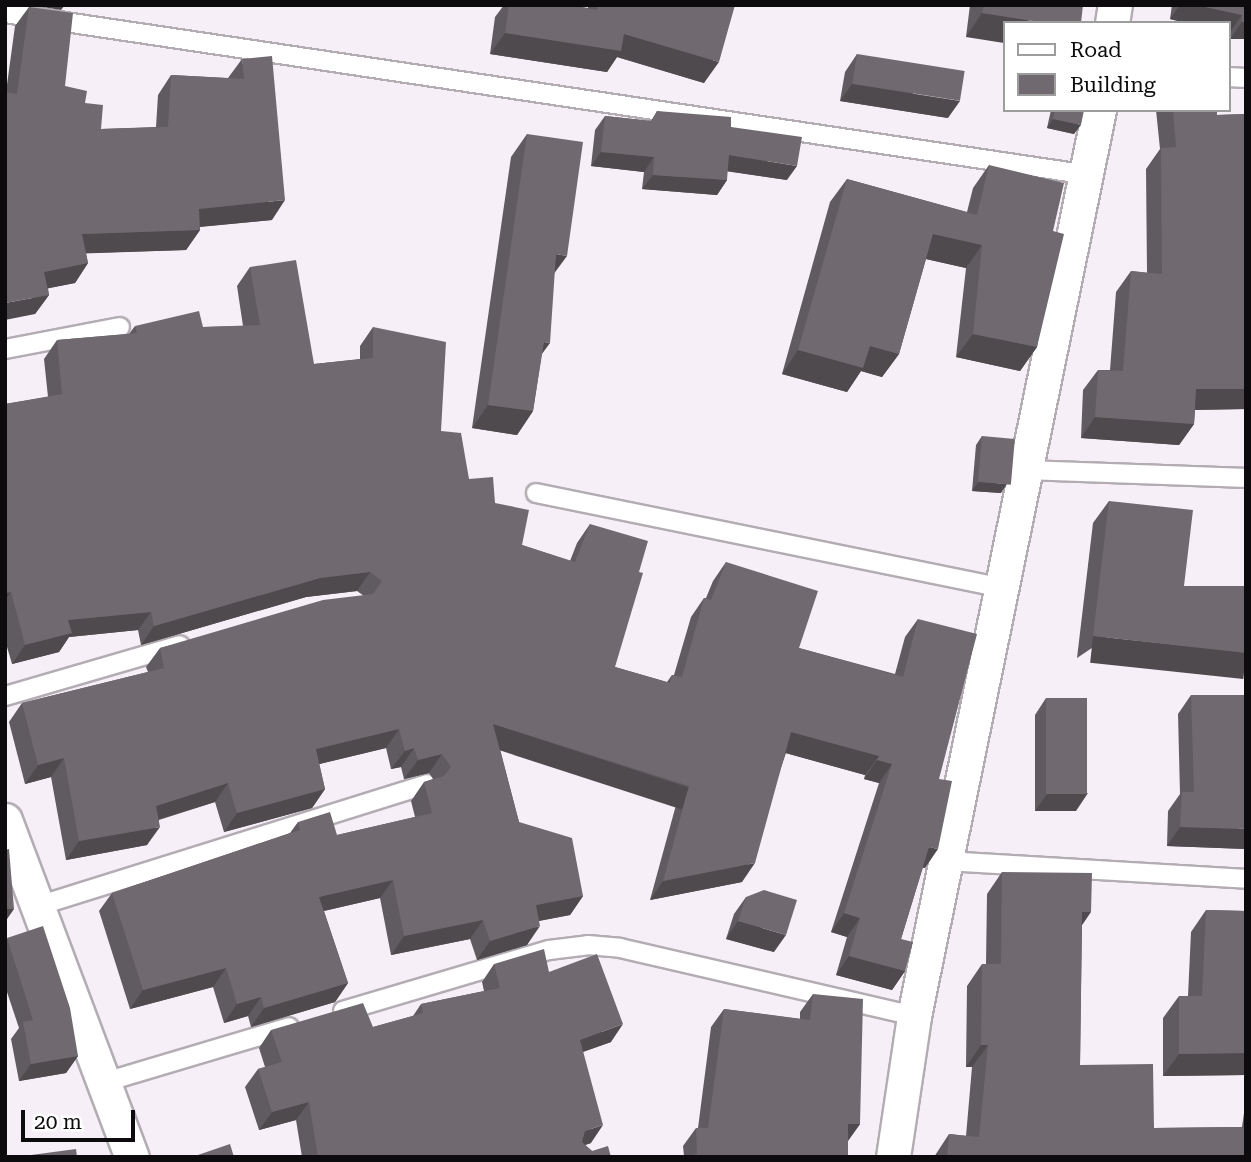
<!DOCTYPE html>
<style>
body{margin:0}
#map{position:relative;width:1251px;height:1162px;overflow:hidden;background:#f6eff7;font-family:"Roboto Serif",serif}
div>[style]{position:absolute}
.roads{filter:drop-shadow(2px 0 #b3acb3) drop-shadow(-2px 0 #b3acb3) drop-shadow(0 2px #b3acb3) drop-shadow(0 -2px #b3acb3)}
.lane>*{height:18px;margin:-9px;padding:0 9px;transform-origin:9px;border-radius:9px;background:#fff}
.street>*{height:33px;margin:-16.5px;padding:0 16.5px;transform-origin:16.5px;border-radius:16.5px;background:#fff}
.wall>*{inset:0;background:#605b60}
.shaded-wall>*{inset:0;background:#4e4a4e;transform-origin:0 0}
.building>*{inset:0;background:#706a70;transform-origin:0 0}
span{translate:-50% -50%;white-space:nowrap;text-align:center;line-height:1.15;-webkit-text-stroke:5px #fff;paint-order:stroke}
.frame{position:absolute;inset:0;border:7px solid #0d0b0d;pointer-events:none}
.legend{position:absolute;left:1003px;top:21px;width:228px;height:91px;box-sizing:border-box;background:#fff;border:2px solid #9e9d9e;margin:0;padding:9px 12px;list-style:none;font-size:21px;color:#0d0b0d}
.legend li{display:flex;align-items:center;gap:14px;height:35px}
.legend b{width:35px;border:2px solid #9e9d9e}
.scale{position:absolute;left:21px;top:1110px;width:114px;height:32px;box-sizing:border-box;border:4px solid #0d0b0d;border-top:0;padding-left:9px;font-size:21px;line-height:24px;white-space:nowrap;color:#0d0b0d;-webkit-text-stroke:5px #fff;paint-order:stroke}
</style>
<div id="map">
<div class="roads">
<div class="lane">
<div style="left:5px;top:13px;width:1096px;rotate:8.5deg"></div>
<div style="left:1228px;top:77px;width:18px;rotate:3deg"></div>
<div style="left:5px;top:349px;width:117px;rotate:-10.8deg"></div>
<div style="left:1027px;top:470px;width:219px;rotate:2.1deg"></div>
<div style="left:536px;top:493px;width:477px;rotate:11.5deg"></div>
<div style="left:5px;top:696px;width:182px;rotate:-16.2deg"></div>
<div style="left:946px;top:861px;width:301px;rotate:3.4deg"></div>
<div style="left:38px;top:906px;width:408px;rotate:-17.4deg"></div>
<div style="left:343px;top:1011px;width:215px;rotate:-16.5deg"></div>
<div style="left:549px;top:950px;width:39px;rotate:-7deg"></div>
<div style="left:588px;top:945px;width:32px;rotate:5deg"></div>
<div style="left:620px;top:948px;width:302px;rotate:13deg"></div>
<div style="left:105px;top:1082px;width:192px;rotate:-16.6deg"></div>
</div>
<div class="street">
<div style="left:1112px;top:23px;width:18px;rotate:-81deg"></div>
<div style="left:5px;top:820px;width:360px;rotate:69.4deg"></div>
<div style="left:893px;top:1157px;width:143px;rotate:-81.5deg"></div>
<div style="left:914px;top:1016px;width:925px;rotate:-78.46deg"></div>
</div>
</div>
<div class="wall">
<div style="clip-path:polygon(504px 5px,569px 5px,588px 8px,588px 5px,735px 5px,704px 83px,617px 57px,607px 72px,490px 54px,495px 17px)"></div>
<div style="clip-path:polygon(970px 5px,1083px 5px,966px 37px)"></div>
<div style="clip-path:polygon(1172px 5px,1246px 5px,1246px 39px,1230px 39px,1228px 23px,1186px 23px,1170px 19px)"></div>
<div style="clip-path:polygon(29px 7px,65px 86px,85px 103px,101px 129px,156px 127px,158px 95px,171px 75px,228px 78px,242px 59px,272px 220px,200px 227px,200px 230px,186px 250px,86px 253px,88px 263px,75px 283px,48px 288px,49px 295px,35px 314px,6px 92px,15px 26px)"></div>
<div style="clip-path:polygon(857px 54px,948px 118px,840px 101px,845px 72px)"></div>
<div style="clip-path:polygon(1051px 110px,1084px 110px,1074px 134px,1047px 128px)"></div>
<div style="clip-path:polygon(1156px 110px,1217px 110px,1217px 115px,1246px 114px,1246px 409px,1195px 410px,1194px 424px,1179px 445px,1081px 438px,1083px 390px,1098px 370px,1110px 370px,1116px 292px,1131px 271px,1147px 273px,1146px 169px,1160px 149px)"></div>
<div style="clip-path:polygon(657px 111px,731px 127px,787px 180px,727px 171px,727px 180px,717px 195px,642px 189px,644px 172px,591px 166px,595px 130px,605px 116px,651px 121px)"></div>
<div style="clip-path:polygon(527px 134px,554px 273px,533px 411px,517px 435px,472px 428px,511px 157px)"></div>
<div style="clip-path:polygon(989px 165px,1053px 231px,1037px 347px,1020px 371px,956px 357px,966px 268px,926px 259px,899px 354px,882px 377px,861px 371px,847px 392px,782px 374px,830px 202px,847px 179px,967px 212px,973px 188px)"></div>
<div style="clip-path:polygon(250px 267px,314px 364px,360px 359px,360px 346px,373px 327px,441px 431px,469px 479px,495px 503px,522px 545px,570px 561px,577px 543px,590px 524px,615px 667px,667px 682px,672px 675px,674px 675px,691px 617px,704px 598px,706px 598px,713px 581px,726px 562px,799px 648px,895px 674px,905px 637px,918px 619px,939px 779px,925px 868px,923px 867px,901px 939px,905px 971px,892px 990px,836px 975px,847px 937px,831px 932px,879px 783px,864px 779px,865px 775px,786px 753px,742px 882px,650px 900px,676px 805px,500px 749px,519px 822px,583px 896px,570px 915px,539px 921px,527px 945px,477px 960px,470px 939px,391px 955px,380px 898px,324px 911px,348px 983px,335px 1002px,251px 1027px,248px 1016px,224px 1023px,213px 987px,130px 1009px,99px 911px,112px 893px,290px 833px,298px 822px,337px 835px,415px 817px,411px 801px,424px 782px,433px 779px,429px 773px,404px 779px,401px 767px,391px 769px,386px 748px,319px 764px,325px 789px,312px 808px,224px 832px,215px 802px,159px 820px,147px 845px,66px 860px,51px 777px,25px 784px,9px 722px,22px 703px,148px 672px,146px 667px,160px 648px,364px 596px,357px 591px,306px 597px,141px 645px,138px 630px,69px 637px,59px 652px,12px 664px,5px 640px,5px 404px,48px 397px,44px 359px,57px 340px,129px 334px,135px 326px,203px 327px,243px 326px,237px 286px)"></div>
<div style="clip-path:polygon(982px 436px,1001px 493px,972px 491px,976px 445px)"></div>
<div style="clip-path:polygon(1109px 501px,1184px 586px,1077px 658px,1093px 523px)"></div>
<div style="clip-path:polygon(1191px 695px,1246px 849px,1167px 846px,1168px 811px,1180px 794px,1178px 714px)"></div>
<div style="clip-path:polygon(1046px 698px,1076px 811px,1035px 811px,1035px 715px)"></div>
<div style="clip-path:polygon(1002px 872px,1082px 925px,1080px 1065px,1154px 1128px,1242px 1127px,1246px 1099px,1246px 1157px,934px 1157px,949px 1134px,966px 1136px,972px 1067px,966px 1067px,967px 986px,982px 964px,986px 964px,987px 894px)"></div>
<div style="clip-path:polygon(746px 897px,774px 952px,726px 939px,734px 914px)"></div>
<div style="clip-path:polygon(1206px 910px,1246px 911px,1246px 1075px,1163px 1076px,1163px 1018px,1179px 996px,1188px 996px,1191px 932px)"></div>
<div style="clip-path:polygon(7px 938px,78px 1056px,66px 1073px,19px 1081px,11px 1039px,19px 1028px,5px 986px,5px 941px)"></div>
<div style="clip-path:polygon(494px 964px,549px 972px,611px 1042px,583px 1052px,591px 1143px,585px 1145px,592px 1151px,611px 1157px,302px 1157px,296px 1120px,259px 1130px,245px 1087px,258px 1069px,265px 1067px,259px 1048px,271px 1030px,373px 1027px,413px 1016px,421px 1004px,484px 991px,482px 982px)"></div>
<div style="clip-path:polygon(813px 994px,860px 1124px,848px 1141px,684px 1156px,683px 1146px,696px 1128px,698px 1128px,711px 1027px,724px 1009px,800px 1019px,800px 1012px)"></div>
</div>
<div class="shaded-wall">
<div style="clip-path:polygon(30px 5px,65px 5px,61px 10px)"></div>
<div style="clip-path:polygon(1180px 5px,1196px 5px,1242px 15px,1230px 32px,1228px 32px,1228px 23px,1186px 23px,1170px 19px)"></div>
<div style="clip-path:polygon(982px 13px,1046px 23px,1004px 23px,1004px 43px,966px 37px)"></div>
<div style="clip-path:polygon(1242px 22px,1246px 22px,1246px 39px,1230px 39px)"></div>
<div style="clip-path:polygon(505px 33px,624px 34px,719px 62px,704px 83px,617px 57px,607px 72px,490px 54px)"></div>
<div style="clip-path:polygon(852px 84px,960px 101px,948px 118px,840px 101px)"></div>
<div style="clip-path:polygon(1053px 119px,1081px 125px,1074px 134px,1047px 128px)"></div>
<div style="clip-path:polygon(601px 152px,654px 157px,644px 172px,591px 166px)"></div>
<div style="clip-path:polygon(729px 155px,797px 166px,787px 180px,718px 170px)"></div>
<div style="clip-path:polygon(653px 175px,727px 180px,717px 195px,642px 189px)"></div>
<div style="clip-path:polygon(285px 200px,272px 220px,186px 228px,199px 209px)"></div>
<div style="clip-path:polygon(200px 230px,186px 250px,69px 254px,82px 234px)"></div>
<div style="clip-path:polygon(933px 234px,982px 245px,966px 268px,917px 257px)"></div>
<div style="clip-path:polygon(556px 254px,567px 256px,550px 279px)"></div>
<div style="clip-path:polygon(88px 263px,75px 283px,30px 292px,44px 272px)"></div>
<div style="clip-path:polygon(49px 295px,35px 314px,5px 320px,5px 303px)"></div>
<div style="clip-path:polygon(973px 334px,1037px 347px,1020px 371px,956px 357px)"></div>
<div style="clip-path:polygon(544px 342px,550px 343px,533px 366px)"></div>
<div style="clip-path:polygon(870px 346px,899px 354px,882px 377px,861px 371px,847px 392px,782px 374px,798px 350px)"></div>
<div style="clip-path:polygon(1196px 389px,1246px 389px,1246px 409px,1182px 410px)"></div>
<div style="clip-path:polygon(488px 405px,533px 411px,517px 435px,472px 428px)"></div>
<div style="clip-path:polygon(1095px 417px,1194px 424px,1179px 445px,1081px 438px)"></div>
<div style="clip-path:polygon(978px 482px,1007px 484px,1001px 493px,972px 491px)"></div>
<div style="clip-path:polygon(370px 572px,357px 591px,306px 597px,141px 645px,154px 626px,320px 578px)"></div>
<div style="clip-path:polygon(11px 592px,5px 600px,5px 593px)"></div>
<div style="clip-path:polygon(151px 612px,138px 630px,69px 637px,59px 652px,12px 664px,25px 645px,68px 620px)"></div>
<div style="left:1093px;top:636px;width:154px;height:27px;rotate:6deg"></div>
<div style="left:493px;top:724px;width:206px;height:23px;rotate:18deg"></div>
<div style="clip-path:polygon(399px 729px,386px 748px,303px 768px,316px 749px)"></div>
<div style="clip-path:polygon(791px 732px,879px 756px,865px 775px,778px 751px)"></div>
<div style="clip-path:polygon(414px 748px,401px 767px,391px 769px,405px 751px)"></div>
<div style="clip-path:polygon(442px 754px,429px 773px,404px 779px,418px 760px)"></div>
<div style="clip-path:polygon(64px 758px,51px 777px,25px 784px,38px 765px)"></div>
<div style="clip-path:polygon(877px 760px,892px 764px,879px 783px,864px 779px)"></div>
<div style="clip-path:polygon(228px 783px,215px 802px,143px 824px,156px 806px)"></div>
<div style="clip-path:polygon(325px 789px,312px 808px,224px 832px,237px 813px)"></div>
<div style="clip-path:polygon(1088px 793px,1076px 811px,1035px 811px,1047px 794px)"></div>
<div style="clip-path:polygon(160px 827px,147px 845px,66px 860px,79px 841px)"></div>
<div style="clip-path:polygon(1180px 827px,1246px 829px,1246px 849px,1167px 846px)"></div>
<div style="clip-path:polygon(929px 847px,938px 849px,925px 868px,915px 866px)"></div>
<div style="clip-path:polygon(755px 863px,742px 882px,650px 900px,663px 881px)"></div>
<div style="clip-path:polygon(393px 880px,380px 898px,306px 915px,319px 897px)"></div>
<div style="clip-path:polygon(583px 896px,570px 915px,522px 924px,536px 905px)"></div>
<div style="clip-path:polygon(5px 909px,14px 909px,5px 922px)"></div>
<div style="clip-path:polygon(1082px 912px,1091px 912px,1076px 934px)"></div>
<div style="clip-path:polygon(844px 913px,860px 918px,847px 937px,831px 932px)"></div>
<div style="clip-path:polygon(483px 920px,470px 939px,391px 955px,404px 936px)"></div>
<div style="clip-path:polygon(738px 921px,786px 935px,774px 952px,726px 939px)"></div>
<div style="clip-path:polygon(540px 926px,527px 945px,477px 960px,490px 941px)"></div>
<div style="clip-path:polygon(849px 956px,905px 971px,892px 990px,836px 975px)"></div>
<div style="clip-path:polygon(226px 968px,213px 987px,130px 1009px,143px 990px)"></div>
<div style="clip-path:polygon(348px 983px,335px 1002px,251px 1027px,264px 1008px)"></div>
<div style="clip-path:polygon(261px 997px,248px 1016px,224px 1023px,237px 1004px)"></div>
<div style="clip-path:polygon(623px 1024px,611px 1042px,568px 1057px,580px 1040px)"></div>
<div style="clip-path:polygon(981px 1045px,988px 1045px,972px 1067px,966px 1067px)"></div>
<div style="clip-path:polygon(1246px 1053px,1246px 1075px,1163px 1076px,1179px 1054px)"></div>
<div style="clip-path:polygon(78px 1056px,66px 1073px,19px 1081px,31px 1064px)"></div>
<div style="clip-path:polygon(309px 1102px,296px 1120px,259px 1130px,272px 1112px)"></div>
<div style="clip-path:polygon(848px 1124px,860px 1124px,847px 1142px)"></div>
<div style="clip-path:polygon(603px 1125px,591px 1143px,573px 1149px,585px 1131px)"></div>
</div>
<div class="building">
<div style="clip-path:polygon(509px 5px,569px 5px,597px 10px,598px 5px,735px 5px,719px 62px,624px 34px,621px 51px,505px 33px)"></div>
<div style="clip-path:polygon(984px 5px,1083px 5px,1081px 23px,1046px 23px,982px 13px)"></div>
<div style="clip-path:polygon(1196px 5px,1246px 5px,1246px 22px,1242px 22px,1242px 15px)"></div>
<div style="clip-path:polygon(29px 7px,73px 13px,65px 86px,87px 91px,85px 103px,103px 105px,101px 129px,168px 127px,171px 75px,244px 79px,242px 59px,272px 56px,285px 200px,199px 209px,200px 230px,82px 234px,88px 263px,44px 272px,49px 295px,5px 303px,5px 92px,17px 94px)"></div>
<div style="left:857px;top:54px;width:109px;height:30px;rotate:9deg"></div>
<div style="clip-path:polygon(1055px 110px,1084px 110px,1081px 125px,1053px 119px)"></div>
<div style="clip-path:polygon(1173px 110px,1217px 110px,1217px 115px,1246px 114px,1246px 389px,1196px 389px,1194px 424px,1095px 417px,1098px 370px,1123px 371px,1131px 271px,1162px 274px,1161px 148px,1176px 147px)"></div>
<div style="clip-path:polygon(657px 111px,731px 117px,731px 127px,802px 137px,797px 166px,729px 155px,727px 180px,653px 175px,654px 157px,601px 152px,605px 116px,652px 121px)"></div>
<div style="clip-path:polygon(527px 134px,583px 142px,567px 256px,556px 254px,550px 343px,544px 342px,533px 411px,488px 405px)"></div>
<div style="clip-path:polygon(989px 165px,1064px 183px,1053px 231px,1064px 234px,1037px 347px,973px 334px,982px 245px,933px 234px,899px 354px,870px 346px,863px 368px,798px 350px,847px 179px,977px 215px)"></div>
<div style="clip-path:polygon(296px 260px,314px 364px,373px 358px,373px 327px,446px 342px,441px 431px,461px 433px,469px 479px,493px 477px,495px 503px,529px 510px,522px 545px,575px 562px,590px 524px,648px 541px,639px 572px,643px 573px,615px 667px,670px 683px,672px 675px,682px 677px,704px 598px,711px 600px,726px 562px,818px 591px,799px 648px,903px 677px,918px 619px,977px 634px,939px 779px,952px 781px,938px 849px,929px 847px,901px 939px,913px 942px,905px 971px,849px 956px,860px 918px,844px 913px,892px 764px,877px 760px,879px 756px,791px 732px,755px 863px,663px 881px,689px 786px,493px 724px,519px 822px,572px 838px,583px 896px,536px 905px,540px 926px,490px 941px,483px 920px,404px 936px,393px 880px,319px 897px,348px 983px,264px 1008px,261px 997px,237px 1004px,226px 968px,143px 990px,112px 893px,300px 830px,298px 822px,330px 812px,337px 835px,432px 813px,424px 782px,444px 776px,451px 767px,442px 754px,418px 760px,414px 748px,405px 751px,399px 729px,316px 749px,325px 789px,237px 813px,228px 783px,156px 806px,160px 827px,79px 841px,64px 758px,38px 765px,22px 703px,164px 668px,160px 648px,323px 600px,373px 594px,382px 581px,370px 572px,320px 578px,154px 626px,151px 612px,68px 620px,72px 633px,25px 645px,11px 592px,5px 593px,5px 404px,62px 394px,57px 340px,137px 333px,135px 326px,199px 311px,203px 327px,260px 325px,250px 267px)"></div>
<div style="left:982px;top:436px;width:33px;height:46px;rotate:5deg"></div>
<div style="clip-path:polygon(1109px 501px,1193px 510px,1184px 586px,1246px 586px,1246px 653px,1093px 636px)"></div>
<div style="clip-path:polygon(1191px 695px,1246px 695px,1246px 829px,1180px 827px,1182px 792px,1194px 792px)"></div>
<div style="left:1046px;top:698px;width:41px;height:96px"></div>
<div style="clip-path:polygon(9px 849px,14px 909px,5px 909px,5px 850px)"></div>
<div style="clip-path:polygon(1002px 872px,1092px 873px,1091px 912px,1082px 912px,1080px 1065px,1153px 1064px,1154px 1128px,1246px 1127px,1246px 1157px,947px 1157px,949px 1134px,979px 1137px,988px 1045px,981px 1045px,982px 964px,1001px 964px)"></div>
<div style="clip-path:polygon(764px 890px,797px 900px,786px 935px,738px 921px,746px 897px)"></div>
<div style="clip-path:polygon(1206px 910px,1246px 911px,1246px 1053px,1179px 1054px,1179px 996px,1202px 996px)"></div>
<div style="clip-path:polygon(43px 926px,70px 1008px,78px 1056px,31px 1064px,23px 1022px,33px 1020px,7px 938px)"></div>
<div style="clip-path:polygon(544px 949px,549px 972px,597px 954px,623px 1024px,580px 1040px,603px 1125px,585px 1131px,582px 1142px,592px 1151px,608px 1146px,611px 1157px,318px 1157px,309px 1102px,272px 1112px,258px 1069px,282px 1062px,271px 1030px,363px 1003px,373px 1027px,423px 1013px,421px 1004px,500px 988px,494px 964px)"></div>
<div style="clip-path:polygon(813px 994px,863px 999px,860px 1124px,848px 1124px,848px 1157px,680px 1157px,697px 1154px,696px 1128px,708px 1128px,724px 1009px,810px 1020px)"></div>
<div style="clip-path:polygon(230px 1144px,234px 1157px,195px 1156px)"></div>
<div style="clip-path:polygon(76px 1149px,77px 1157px,16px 1157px)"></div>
</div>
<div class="frame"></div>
<ul class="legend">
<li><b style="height:9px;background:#fff"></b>Road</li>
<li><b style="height:19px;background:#706a70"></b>Building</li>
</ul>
<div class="scale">20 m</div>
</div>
